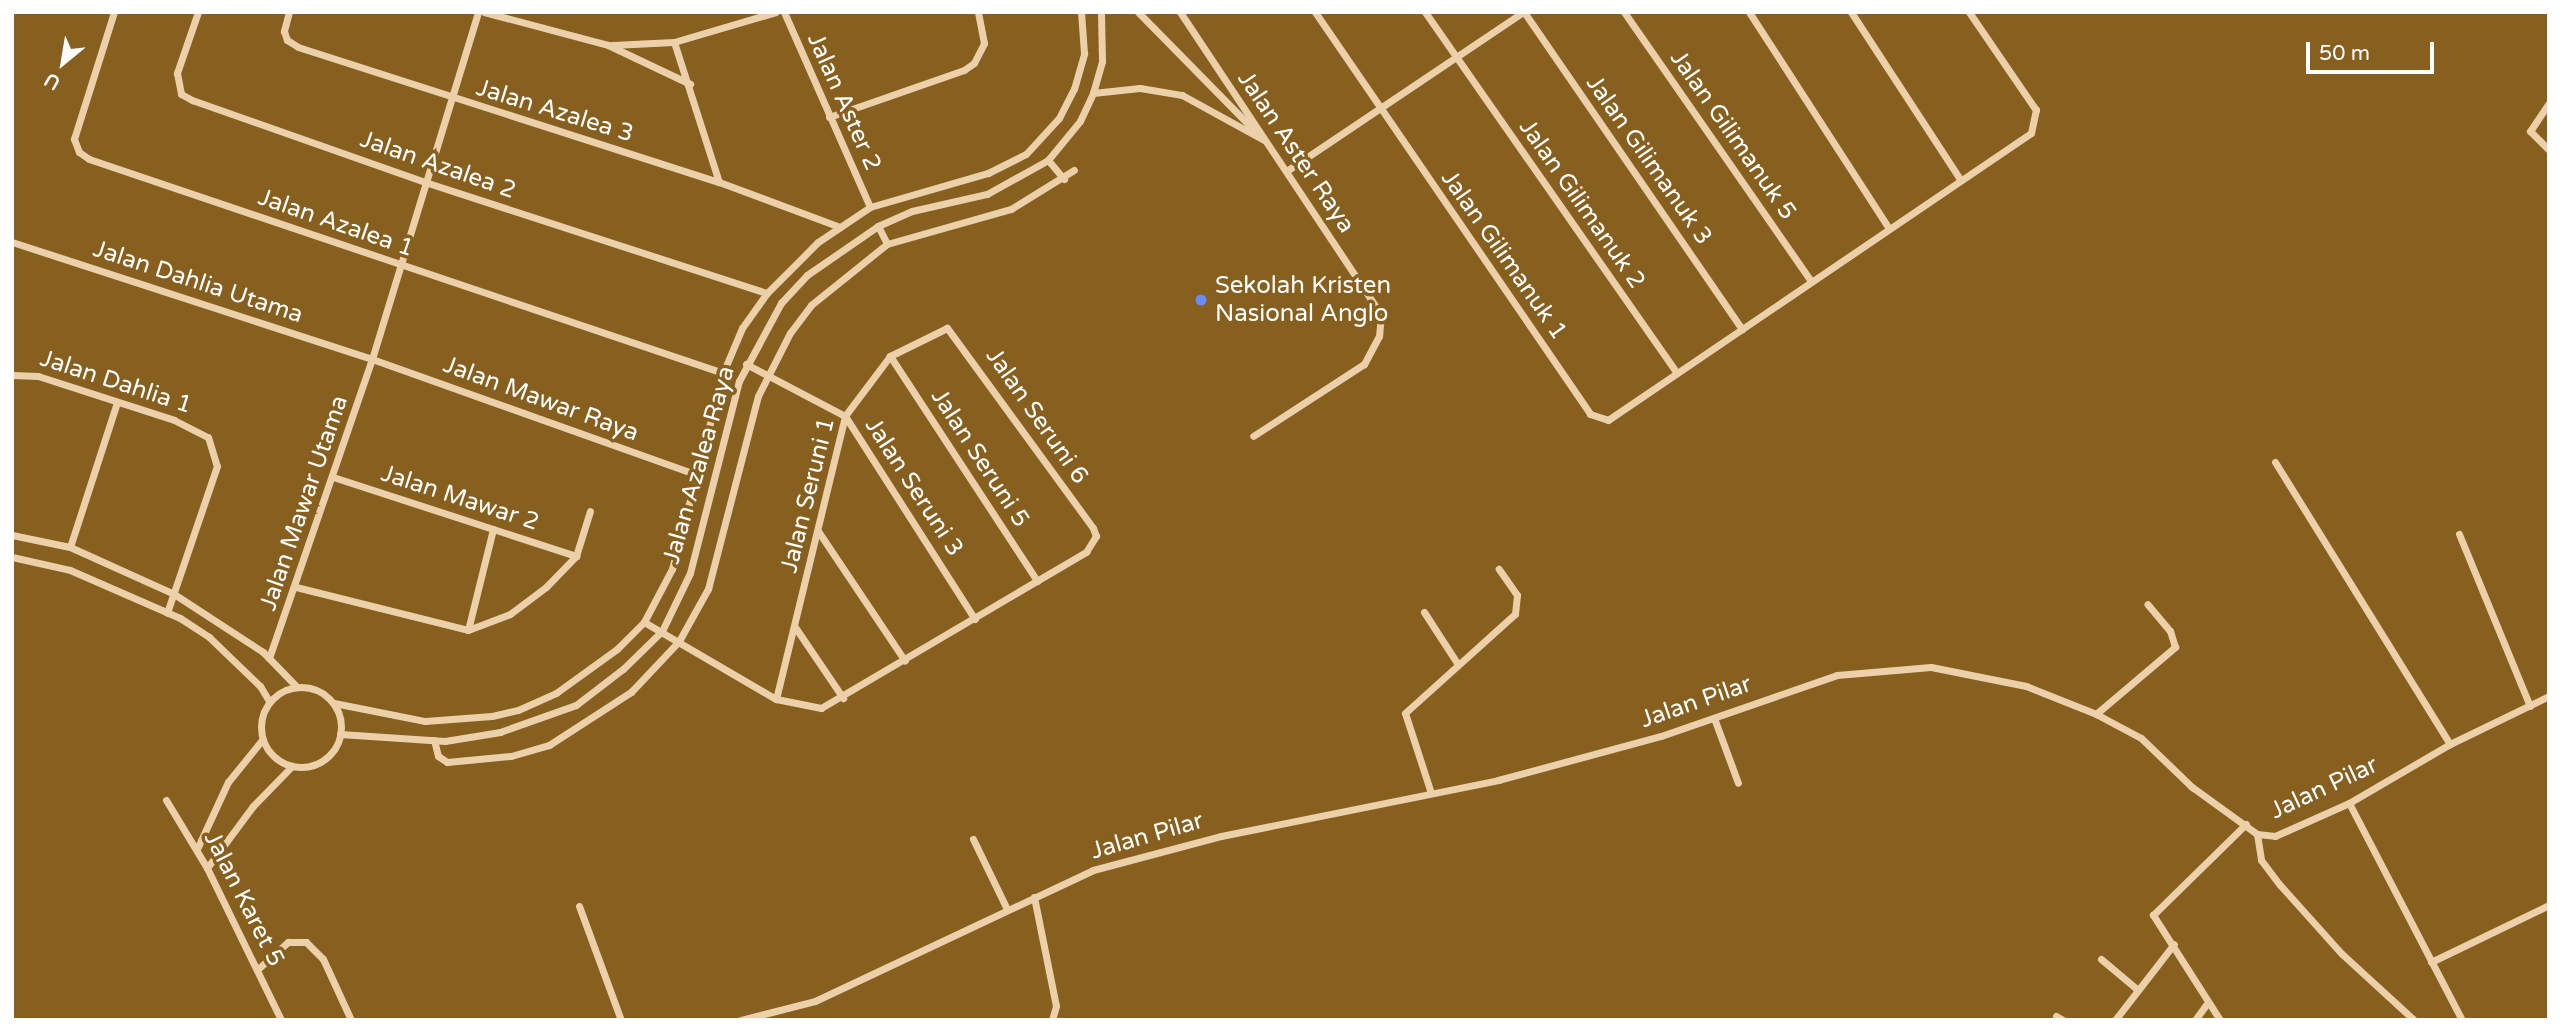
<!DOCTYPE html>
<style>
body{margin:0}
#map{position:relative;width:2561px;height:1032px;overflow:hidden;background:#875f1f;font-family:"Varela Round",sans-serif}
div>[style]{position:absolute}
.street>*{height:7px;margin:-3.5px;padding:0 3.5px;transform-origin:3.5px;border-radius:3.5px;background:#ebd0a9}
.street>.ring{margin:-3.5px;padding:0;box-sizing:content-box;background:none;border:7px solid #ebd0a9;border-radius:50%}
.dots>*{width:19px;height:19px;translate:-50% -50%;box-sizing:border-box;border:4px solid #875f1f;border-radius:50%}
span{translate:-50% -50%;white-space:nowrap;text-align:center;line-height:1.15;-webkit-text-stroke:7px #875f1f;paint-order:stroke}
.street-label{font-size:24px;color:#fff}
.poi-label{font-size:24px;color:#fff}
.left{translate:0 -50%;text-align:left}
.frame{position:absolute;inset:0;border:14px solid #fff;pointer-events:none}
.north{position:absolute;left:28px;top:28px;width:70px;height:70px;-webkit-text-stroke:5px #875f1f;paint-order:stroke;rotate:210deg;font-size:19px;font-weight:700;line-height:28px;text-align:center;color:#fff}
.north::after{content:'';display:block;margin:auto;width:24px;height:32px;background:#fff;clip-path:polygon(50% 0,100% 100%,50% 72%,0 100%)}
.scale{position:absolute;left:2306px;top:42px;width:128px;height:32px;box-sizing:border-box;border:4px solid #fff;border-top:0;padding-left:9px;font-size:21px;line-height:24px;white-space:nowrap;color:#fff;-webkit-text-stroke:5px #875f1f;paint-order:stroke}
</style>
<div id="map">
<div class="street">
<div style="left:114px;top:12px;width:133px;rotate:107.5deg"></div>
<div style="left:74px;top:139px;width:14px;rotate:69deg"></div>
<div style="left:79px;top:152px;width:12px;rotate:35deg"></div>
<div style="left:89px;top:159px;width:669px;rotate:18.65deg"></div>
<div style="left:198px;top:12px;width:65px;rotate:109deg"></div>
<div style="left:177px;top:73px;width:21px;rotate:79deg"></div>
<div style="left:181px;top:94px;width:13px;rotate:29deg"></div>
<div style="left:192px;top:100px;width:250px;rotate:19.4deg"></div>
<div style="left:428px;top:183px;width:356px;rotate:18deg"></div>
<div style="left:289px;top:12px;width:20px;rotate:105deg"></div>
<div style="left:284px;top:31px;width:9px;rotate:72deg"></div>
<div style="left:287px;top:40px;width:13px;rotate:32deg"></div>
<div style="left:298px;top:47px;width:442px;rotate:17.8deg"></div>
<div style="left:719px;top:182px;width:129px;rotate:20.4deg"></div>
<div style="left:484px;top:12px;width:128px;rotate:14.9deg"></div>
<div style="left:608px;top:45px;width:91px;rotate:25.4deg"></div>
<div style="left:784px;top:12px;width:213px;rotate:66.2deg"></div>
<div style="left:1138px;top:12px;width:164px;rotate:45.5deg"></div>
<div style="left:1180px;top:12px;width:363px;rotate:56.4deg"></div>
<div style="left:1381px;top:314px;width:22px;rotate:95deg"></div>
<div style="left:1379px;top:336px;width:32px;rotate:118deg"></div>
<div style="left:1364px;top:364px;width:132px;rotate:147deg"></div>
<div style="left:1315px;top:12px;width:487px;rotate:55.6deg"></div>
<div style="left:1590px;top:414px;width:19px;rotate:18deg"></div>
<div style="left:1608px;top:420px;width:511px;rotate:-34.16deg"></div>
<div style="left:2031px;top:133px;width:24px;rotate:-78deg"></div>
<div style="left:2036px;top:110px;width:119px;rotate:-124.4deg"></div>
<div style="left:1425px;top:12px;width:440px;rotate:55.1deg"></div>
<div style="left:1524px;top:12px;width:385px;rotate:55.5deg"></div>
<div style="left:1624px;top:12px;width:326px;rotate:55.2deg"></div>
<div style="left:1749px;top:12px;width:257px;rotate:57.1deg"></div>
<div style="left:1851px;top:12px;width:199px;rotate:56.9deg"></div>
<div style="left:674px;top:42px;width:147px;rotate:72.2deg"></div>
<div style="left:612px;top:45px;width:62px;rotate:-2.8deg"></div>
<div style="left:674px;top:42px;width:106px;rotate:-16.4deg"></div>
<div style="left:1093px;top:93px;width:47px;rotate:-6.1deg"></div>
<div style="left:1140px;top:88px;width:43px;rotate:9.5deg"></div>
<div style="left:1182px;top:95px;width:94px;rotate:28.8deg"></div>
<div style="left:2549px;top:103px;width:34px;rotate:124deg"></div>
<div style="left:2530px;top:131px;width:27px;rotate:45deg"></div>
<div style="left:829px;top:117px;width:143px;rotate:-19.2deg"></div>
<div style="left:964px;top:70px;width:12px;rotate:-35deg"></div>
<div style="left:974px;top:63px;width:22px;rotate:-63deg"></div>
<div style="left:984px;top:43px;width:32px;rotate:-101deg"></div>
<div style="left:1048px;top:160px;width:25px;rotate:50deg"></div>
<div style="left:1288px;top:170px;width:283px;rotate:-33.9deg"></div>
<div style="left:878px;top:226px;width:20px;rotate:63deg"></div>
<div style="left:12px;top:242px;width:379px;rotate:18deg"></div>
<div style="left:372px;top:359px;width:345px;rotate:19.6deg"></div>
<div style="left:890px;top:356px;width:269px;rotate:56.8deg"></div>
<div style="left:746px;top:364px;width:112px;rotate:27.7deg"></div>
<div style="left:845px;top:416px;width:241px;rotate:57.4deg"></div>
<div style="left:12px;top:375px;width:26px;rotate:2deg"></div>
<div style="left:38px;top:376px;width:143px;rotate:17.9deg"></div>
<div style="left:174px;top:420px;width:38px;rotate:27deg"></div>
<div style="left:208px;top:437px;width:30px;rotate:73deg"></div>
<div style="left:217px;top:466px;width:155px;rotate:108.8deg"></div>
<div style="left:2275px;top:462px;width:332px;rotate:58.2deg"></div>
<div style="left:333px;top:477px;width:256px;rotate:18deg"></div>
<div style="left:818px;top:531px;width:156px;rotate:56.2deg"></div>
<div style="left:2459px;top:534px;width:186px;rotate:67.6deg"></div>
<div style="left:12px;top:535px;width:59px;rotate:11.7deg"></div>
<div style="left:70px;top:547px;width:114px;rotate:24.3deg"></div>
<div style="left:174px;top:594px;width:106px;rotate:33.1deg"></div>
<div style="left:263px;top:652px;width:47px;rotate:45.9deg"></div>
<div style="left:70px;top:547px;width:152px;rotate:-72deg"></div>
<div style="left:12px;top:557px;width:59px;rotate:12.6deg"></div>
<div style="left:70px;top:570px;width:120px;rotate:23.6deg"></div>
<div style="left:180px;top:618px;width:35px;rotate:33deg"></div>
<div style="left:209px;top:637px;width:71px;rotate:43.9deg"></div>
<div style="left:260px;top:686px;width:17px;rotate:59deg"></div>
<div style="left:296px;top:587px;width:177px;rotate:14deg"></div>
<div style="left:468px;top:630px;width:45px;rotate:-20.9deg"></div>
<div style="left:510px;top:614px;width:45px;rotate:-36.9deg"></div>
<div style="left:546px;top:587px;width:43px;rotate:-45.9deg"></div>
<div style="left:576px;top:556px;width:47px;rotate:-72.7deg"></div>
<div style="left:1424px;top:612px;width:61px;rotate:57.1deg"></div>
<div style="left:644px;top:622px;width:153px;rotate:30.3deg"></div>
<div style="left:776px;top:699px;width:46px;rotate:11.3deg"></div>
<div style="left:821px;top:708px;width:308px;rotate:-30.5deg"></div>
<div style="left:1086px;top:552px;width:19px;rotate:-58deg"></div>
<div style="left:1096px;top:536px;width:9px;rotate:-111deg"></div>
<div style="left:1093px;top:528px;width:248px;rotate:-126.1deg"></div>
<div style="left:947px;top:328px;width:64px;rotate:153.8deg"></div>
<div style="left:890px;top:356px;width:75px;rotate:126.9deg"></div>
<div style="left:845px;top:416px;width:291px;rotate:103.7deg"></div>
<div style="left:795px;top:627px;width:86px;rotate:55.9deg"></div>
<div style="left:468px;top:630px;width:104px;rotate:-76.1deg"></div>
<div style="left:269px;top:658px;width:316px;rotate:-71deg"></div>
<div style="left:372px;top:359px;width:363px;rotate:-73deg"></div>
<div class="ring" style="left:261px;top:687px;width:73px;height:73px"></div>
<div style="left:334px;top:703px;width:93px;rotate:11.2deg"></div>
<div style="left:425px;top:721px;width:67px;rotate:-4.3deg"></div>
<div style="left:492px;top:716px;width:27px;rotate:-13deg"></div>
<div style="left:518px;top:710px;width:42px;rotate:-24.1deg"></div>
<div style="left:556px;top:693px;width:75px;rotate:-35.8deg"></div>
<div style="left:617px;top:649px;width:38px;rotate:-45deg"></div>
<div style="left:644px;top:622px;width:60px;rotate:-62.2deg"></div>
<div style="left:672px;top:569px;width:203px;rotate:-75.4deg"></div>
<div style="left:723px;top:373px;width:49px;rotate:-67.1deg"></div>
<div style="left:742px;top:328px;width:43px;rotate:-54.5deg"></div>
<div style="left:767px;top:293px;width:72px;rotate:-45deg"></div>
<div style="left:818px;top:242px;width:63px;rotate:-33.9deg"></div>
<div style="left:870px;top:207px;width:123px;rotate:-16.1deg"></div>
<div style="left:988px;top:173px;width:42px;rotate:-26.6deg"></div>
<div style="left:1026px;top:154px;width:49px;rotate:-47.5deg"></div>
<div style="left:1059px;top:118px;width:33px;rotate:-63deg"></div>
<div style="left:1074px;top:89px;width:37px;rotate:-74deg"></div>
<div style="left:1084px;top:53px;width:41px;rotate:-94.2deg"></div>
<div style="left:2096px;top:714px;width:104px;rotate:-40.3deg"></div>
<div style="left:2175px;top:647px;width:17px;rotate:-107deg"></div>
<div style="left:2170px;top:631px;width:35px;rotate:-130deg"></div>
<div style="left:1714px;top:718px;width:69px;rotate:69.7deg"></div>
<div style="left:340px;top:734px;width:105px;rotate:3.8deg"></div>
<div style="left:445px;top:741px;width:56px;rotate:-9.3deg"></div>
<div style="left:500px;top:732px;width:81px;rotate:-19.6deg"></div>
<div style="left:576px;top:705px;width:59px;rotate:-37.5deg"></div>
<div style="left:623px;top:669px;width:54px;rotate:-44.3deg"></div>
<div style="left:662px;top:631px;width:64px;rotate:-64.2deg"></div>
<div style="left:690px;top:573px;width:198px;rotate:-75.7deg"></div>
<div style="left:739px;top:381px;width:89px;rotate:-61.7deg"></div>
<div style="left:781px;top:303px;width:38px;rotate:-47deg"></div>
<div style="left:807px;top:275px;width:86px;rotate:-34.6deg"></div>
<div style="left:878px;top:226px;width:37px;rotate:-24deg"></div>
<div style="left:912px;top:211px;width:77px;rotate:-12.8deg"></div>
<div style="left:987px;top:194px;width:70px;rotate:-29.1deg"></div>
<div style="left:1048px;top:160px;width:50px;rotate:-50.6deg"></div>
<div style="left:1080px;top:121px;width:31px;rotate:-65deg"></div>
<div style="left:1093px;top:93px;width:33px;rotate:-74deg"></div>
<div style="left:1102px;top:61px;width:49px;rotate:-91.2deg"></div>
<div style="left:434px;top:740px;width:16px;rotate:76deg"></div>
<div style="left:438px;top:756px;width:11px;rotate:34deg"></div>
<div style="left:447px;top:762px;width:64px;rotate:-5.4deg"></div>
<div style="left:511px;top:756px;width:40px;rotate:-16deg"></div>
<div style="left:549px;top:745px;width:98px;rotate:-32.9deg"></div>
<div style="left:631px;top:692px;width:70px;rotate:-46.7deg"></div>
<div style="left:679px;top:641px;width:60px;rotate:-60.9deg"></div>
<div style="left:708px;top:589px;width:199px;rotate:-75.5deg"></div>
<div style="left:758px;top:396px;width:71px;rotate:-63.1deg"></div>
<div style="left:790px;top:333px;width:35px;rotate:-53deg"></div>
<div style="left:811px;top:305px;width:97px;rotate:-38.8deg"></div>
<div style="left:887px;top:244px;width:129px;rotate:-15.8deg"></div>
<div style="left:1011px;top:209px;width:74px;rotate:-31.8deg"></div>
<div style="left:1431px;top:793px;width:84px;rotate:-108deg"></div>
<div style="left:1405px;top:713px;width:148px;rotate:-42deg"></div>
<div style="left:1515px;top:614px;width:19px;rotate:-84deg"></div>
<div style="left:1517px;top:595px;width:32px;rotate:-125deg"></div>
<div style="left:166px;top:800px;width:79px;rotate:58.9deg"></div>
<div style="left:207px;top:868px;width:169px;rotate:64deg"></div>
<div style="left:2349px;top:803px;width:245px;rotate:62.5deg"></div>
<div style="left:2257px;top:834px;width:26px;rotate:81deg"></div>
<div style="left:2261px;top:860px;width:31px;rotate:53deg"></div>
<div style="left:2280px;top:885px;width:93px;rotate:48.1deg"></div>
<div style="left:2342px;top:954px;width:98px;rotate:42.5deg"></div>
<div style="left:973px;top:839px;width:78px;rotate:64.1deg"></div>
<div style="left:197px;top:849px;width:74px;rotate:-65.2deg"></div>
<div style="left:228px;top:782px;width:54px;rotate:-51deg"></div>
<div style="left:207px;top:868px;width:77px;rotate:-53.4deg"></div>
<div style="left:253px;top:806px;width:56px;rotate:-45.7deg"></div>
<div style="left:1034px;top:897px;width:111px;rotate:78.6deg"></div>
<div style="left:1056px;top:1006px;width:15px;rotate:106deg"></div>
<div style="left:579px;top:906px;width:121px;rotate:69.8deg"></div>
<div style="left:2101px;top:959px;width:48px;rotate:40deg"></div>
<div style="left:2431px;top:962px;width:131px;rotate:-25.8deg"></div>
<div style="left:259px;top:968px;width:39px;rotate:-42deg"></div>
<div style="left:288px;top:942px;width:18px"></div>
<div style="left:306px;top:942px;width:24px;rotate:45deg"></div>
<div style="left:323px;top:959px;width:67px;rotate:65.3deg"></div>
<div style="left:2056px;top:1016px;width:8px;rotate:30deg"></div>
<div style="left:741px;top:1020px;width:76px;rotate:-14.4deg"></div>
<div style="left:815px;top:1001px;width:307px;rotate:-25.2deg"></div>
<div style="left:1093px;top:870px;width:132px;rotate:-14.9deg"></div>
<div style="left:1221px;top:836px;width:283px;rotate:-11.4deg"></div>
<div style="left:1498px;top:780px;width:169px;rotate:-15.1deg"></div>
<div style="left:1661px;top:736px;width:186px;rotate:-19.1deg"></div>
<div style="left:1837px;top:675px;width:94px;rotate:-4.9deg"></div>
<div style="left:1931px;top:667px;width:97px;rotate:11.3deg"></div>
<div style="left:2026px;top:686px;width:75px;rotate:21.8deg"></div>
<div style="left:2096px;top:714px;width:51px;rotate:28.1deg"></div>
<div style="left:2141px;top:738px;width:71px;rotate:43.9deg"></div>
<div style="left:2192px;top:787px;width:80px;rotate:35.9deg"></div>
<div style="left:2257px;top:834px;width:18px;rotate:6deg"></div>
<div style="left:2275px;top:836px;width:81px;rotate:-24deg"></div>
<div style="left:2349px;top:803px;width:117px;rotate:-30.3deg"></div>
<div style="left:2450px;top:744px;width:110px;rotate:-25.9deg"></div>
<div style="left:2115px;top:1020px;width:96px;rotate:-52.2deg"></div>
<div style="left:2195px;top:1020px;width:19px;rotate:-54deg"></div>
<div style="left:2220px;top:1020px;width:125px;rotate:-122.5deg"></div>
<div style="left:2153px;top:915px;width:130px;rotate:-44.4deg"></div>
</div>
<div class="dots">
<div style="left:1201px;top:300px;background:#698bf9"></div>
</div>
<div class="street-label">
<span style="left:844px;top:102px;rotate:66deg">Jalan Aster 2</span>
<span style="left:555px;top:111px;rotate:17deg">Jalan Azalea 3</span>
<span style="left:1733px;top:135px;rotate:55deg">Jalan Gilimanuk 5</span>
<span style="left:1296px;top:152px;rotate:56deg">Jalan Aster Raya</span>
<span style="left:1649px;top:160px;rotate:55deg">Jalan Gilimanuk 3</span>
<span style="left:438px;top:165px;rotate:19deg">Jalan Azalea 2</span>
<span style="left:1582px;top:204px;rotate:55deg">Jalan Gilimanuk 2</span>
<span style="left:336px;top:223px;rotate:19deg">Jalan Azalea 1</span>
<span style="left:1504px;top:255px;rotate:55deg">Jalan Gilimanuk 1</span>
<span style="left:198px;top:282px;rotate:18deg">Jalan Dahlia Utama</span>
<span style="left:116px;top:382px;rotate:18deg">Jalan Dahlia 1</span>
<span style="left:541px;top:399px;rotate:20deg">Jalan Mawar Raya</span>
<span style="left:1037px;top:416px;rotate:55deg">Jalan Seruni 6</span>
<span style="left:980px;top:458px;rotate:57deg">Jalan Seruni 5</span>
<span style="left:699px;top:465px;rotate:-74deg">Jalan Azalea Raya</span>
<span style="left:914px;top:487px;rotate:57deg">Jalan Seruni 3</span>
<span style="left:808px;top:495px;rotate:-76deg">Jalan Seruni 1</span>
<span style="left:460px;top:498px;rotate:18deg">Jalan Mawar 2</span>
<span style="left:304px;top:503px;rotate:-71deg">Jalan Mawar Utama</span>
<span style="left:1696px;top:702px;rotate:-19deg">Jalan Pilar</span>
<span style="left:2324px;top:788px;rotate:-25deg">Jalan Pilar</span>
<span style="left:1147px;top:836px;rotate:-16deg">Jalan Pilar</span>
<span style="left:244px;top:899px;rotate:63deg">Jalan Karet 5</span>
</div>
<div class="poi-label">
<span class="left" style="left:1215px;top:300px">Sekolah Kristen<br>Nasional Anglo</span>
</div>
<div class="frame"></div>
<div class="north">U</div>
<div class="scale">50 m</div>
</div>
